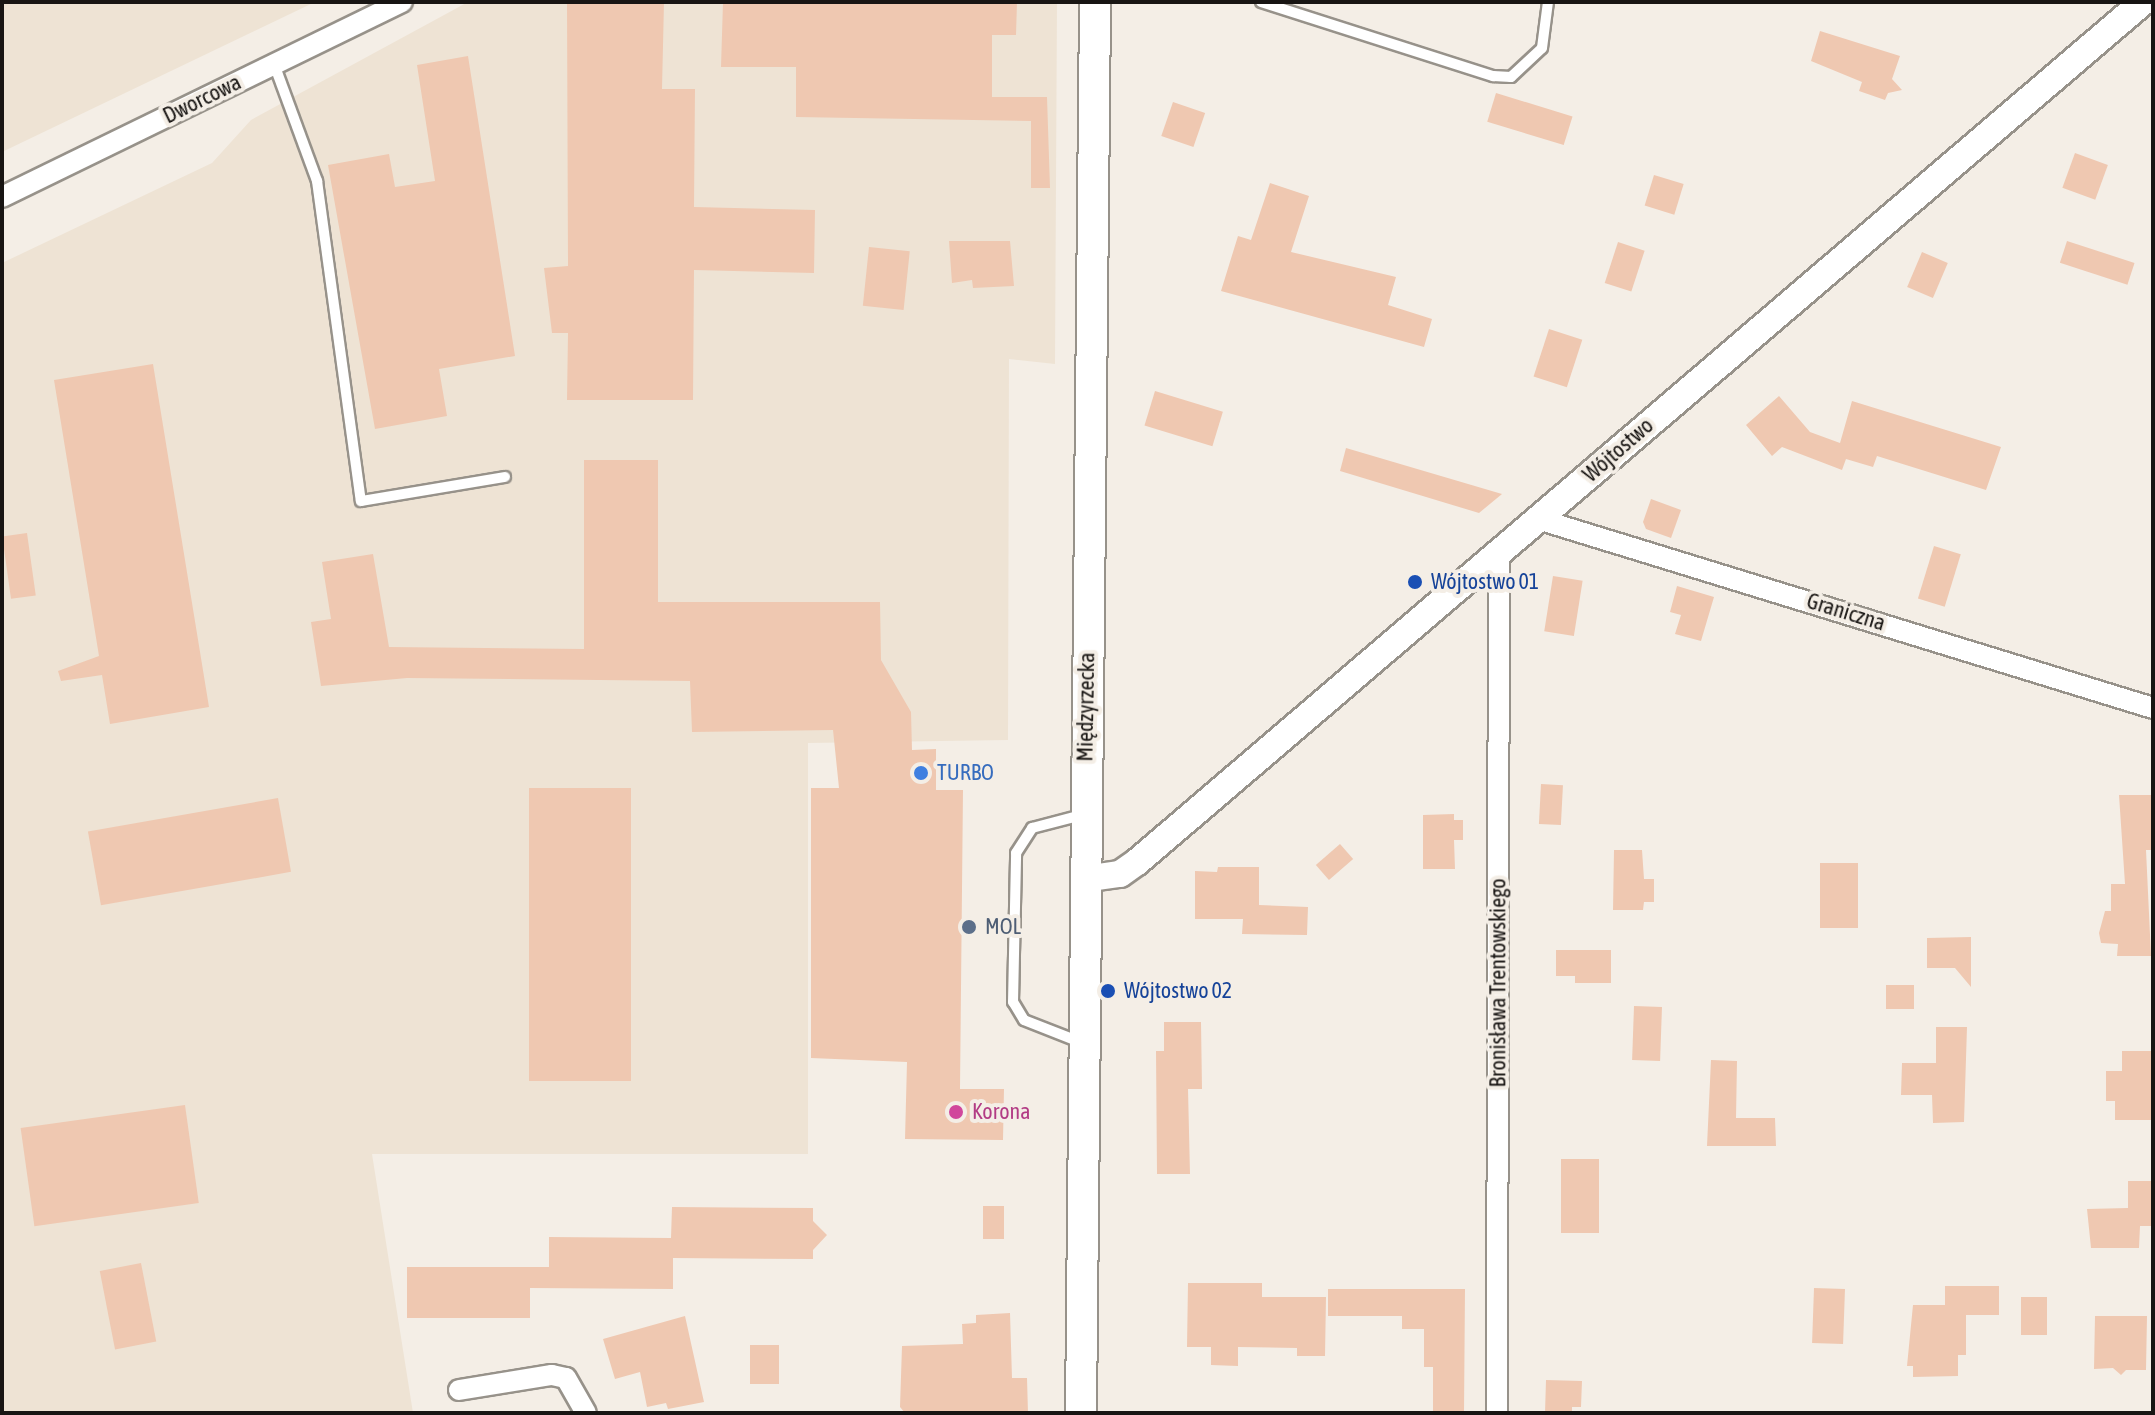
<!DOCTYPE html>
<meta charset="utf-8">
<style>
body{margin:0}
#map{position:relative;width:2155px;height:1415px;overflow:hidden;background:#f4eee6;font-family:"Asap Condensed",sans-serif}
div>[style]{position:absolute}
.built>*{inset:0;background:#eee3d4}
.building>*{inset:0;background:#efc8b1;transform-origin:0 0}
.roads{filter:drop-shadow(2px 0 #97928a) drop-shadow(-2px 0 #97928a) drop-shadow(0 2px #97928a) drop-shadow(0 -2px #97928a)}
.service>*{height:10px;margin:-5px;padding:0 5px;transform-origin:5px;border-radius:5px;background:#fff}
.minor>*{height:20px;margin:-10px;padding:0 10px;transform-origin:10px;border-radius:10px;background:#fff}
.tertiary>*{height:26px;margin:-13px;padding:0 13px;transform-origin:13px;border-radius:13px;background:#fff}
.secondary>*{height:30px;margin:-15px;padding:0 15px;transform-origin:15px;border-radius:15px;background:#fff}
.dots>*{width:22px;height:22px;translate:-50% -50%;box-sizing:border-box;border:4px solid #f4eee6;border-radius:50%}
span{translate:-50% -50%;white-space:nowrap;text-align:center;line-height:1.15;-webkit-text-stroke:8px #f4eee6;paint-order:stroke}
.street-label{font-size:22px;color:#181513}
.transit-label{font-size:22px;color:#164399}
.left{translate:0 -50%;text-align:left}
.shop-label{font-size:22px;color:#366cbe}
.service-label{font-size:22px;color:#4e5e75}
.hotel-label{font-size:22px;color:#b23c85}
.frame{position:absolute;inset:0;border:4px solid #181513;pointer-events:none}
</style>
<div id="map">
<div class="built">
<div style="clip-path:polygon(2px 2px,315px 2px,2px 152px)"></div>
<div style="clip-path:polygon(468px 2px,1057px 2px,1055px 364px,1009px 359px,1008px 740px,808px 743px,808px 1154px,372px 1154px,413px 1413px,2px 1413px,2px 263px,212px 163px,251px 120px)"></div>
</div>
<div class="building">
<div style="clip-path:polygon(567px 2px,664px 2px,662px 89px,695px 89px,694px 207px,815px 210px,814px 273px,694px 270px,693px 400px,567px 400px,568px 333px,552px 333px,544px 268px,568px 266px)"></div>
<div style="clip-path:polygon(723px 2px,1017px 2px,1016px 35px,992px 35px,992px 97px,1047px 97px,1050px 188px,1031px 188px,1031px 121px,796px 117px,796px 67px,721px 67px)"></div>
<div style="clip-path:polygon(1820px 31px,1900px 56px,1892px 79px,1902px 90px,1888px 93px,1885px 100px,1859px 91px,1862px 82px,1811px 61px)"></div>
<div style="clip-path:polygon(468px 56px,515px 356px,439px 369px,447px 416px,375px 429px,328px 165px,389px 154px,395px 187px,435px 181px,417px 65px)"></div>
<div style="left:1496px;top:93px;width:80px;height:30px;rotate:17deg"></div>
<div style="left:1173px;top:102px;width:34px;height:36px;rotate:19deg"></div>
<div style="left:2075px;top:153px;width:35px;height:37px;rotate:20deg"></div>
<div style="left:1654px;top:175px;width:31px;height:32px;rotate:17deg"></div>
<div style="clip-path:polygon(1270px 183px,1309px 196px,1291px 252px,1396px 277px,1388px 305px,1432px 319px,1424px 347px,1221px 291px,1238px 236px,1251px 240px)"></div>
<div style="clip-path:polygon(949px 241px,1010px 241px,1014px 286px,973px 288px,972px 280px,952px 283px)"></div>
<div style="left:2067px;top:241px;width:71px;height:23px;rotate:18deg"></div>
<div style="left:1618px;top:242px;width:28px;height:43px;rotate:18deg"></div>
<div style="left:869px;top:247px;width:41px;height:59px;rotate:6deg"></div>
<div style="left:1922px;top:252px;width:28px;height:38px;rotate:23deg"></div>
<div style="left:1549px;top:329px;width:35px;height:50px;rotate:18deg"></div>
<div style="clip-path:polygon(153px 364px,209px 707px,110px 724px,102px 675px,61px 681px,58px 671px,99px 656px,54px 380px)"></div>
<div style="left:1155px;top:391px;width:71px;height:36px;rotate:17deg"></div>
<div style="clip-path:polygon(1779px 396px,1810px 432px,1840px 443px,1852px 401px,2001px 447px,1986px 490px,1877px 456px,1873px 467px,1846px 459px,1842px 470px,1782px 447px,1772px 456px,1746px 425px)"></div>
<div style="clip-path:polygon(1346px 448px,1502px 494px,1479px 513px,1340px 471px)"></div>
<div style="clip-path:polygon(584px 460px,658px 460px,658px 602px,880px 602px,881px 660px,911px 712px,912px 750px,936px 749px,936px 790px,963px 790px,960px 1089px,1004px 1089px,1003px 1140px,905px 1139px,907px 1062px,811px 1058px,811px 788px,839px 788px,833px 730px,692px 732px,690px 681px,407px 678px,321px 686px,311px 622px,331px 619px,322px 562px,373px 554px,389px 647px,584px 649px)"></div>
<div style="clip-path:polygon(1651px 499px,1681px 510px,1671px 538px,1646px 529px,1643px 522px)"></div>
<div style="left:27px;top:533px;width:63px;height:25px;rotate:82deg"></div>
<div style="left:1934px;top:546px;width:28px;height:55px;rotate:17deg"></div>
<div style="left:1553px;top:576px;width:30px;height:56px;rotate:9deg"></div>
<div style="clip-path:polygon(1677px 586px,1714px 597px,1701px 641px,1675px 634px,1681px 615px,1670px 612px)"></div>
<div style="left:1541px;top:784px;width:22px;height:40px;rotate:3deg"></div>
<div style="left:529px;top:788px;width:102px;height:293px"></div>
<div style="clip-path:polygon(2119px 795px,2153px 795px,2153px 850px,2146px 850px,2151px 956px,2117px 956px,2118px 944px,2101px 943px,2099px 933px,2105px 911px,2111px 911px,2111px 884px,2125px 884px)"></div>
<div style="left:278px;top:798px;width:75px;height:193px;rotate:80deg"></div>
<div style="clip-path:polygon(1454px 814px,1454px 820px,1463px 820px,1463px 840px,1454px 840px,1455px 869px,1423px 869px,1423px 815px)"></div>
<div style="left:1340px;top:844px;width:20px;height:32px;rotate:49deg"></div>
<div style="clip-path:polygon(1614px 850px,1642px 850px,1644px 879px,1654px 879px,1654px 902px,1644px 902px,1643px 910px,1613px 910px)"></div>
<div style="left:1858px;top:863px;width:65px;height:38px;rotate:90deg"></div>
<div style="clip-path:polygon(1218px 867px,1259px 867px,1259px 905px,1308px 907px,1307px 935px,1242px 934px,1243px 919px,1195px 919px,1195px 871px,1217px 872px)"></div>
<div style="clip-path:polygon(1971px 937px,1971px 987px,1955px 968px,1927px 968px,1927px 938px)"></div>
<div style="clip-path:polygon(1556px 950px,1611px 950px,1611px 983px,1575px 983px,1575px 976px,1556px 976px)"></div>
<div style="left:1886px;top:985px;width:28px;height:24px"></div>
<div style="left:1634px;top:1006px;width:28px;height:54px;rotate:2deg"></div>
<div style="clip-path:polygon(1164px 1022px,1201px 1022px,1202px 1089px,1188px 1089px,1190px 1174px,1157px 1174px,1156px 1051px,1164px 1051px)"></div>
<div style="clip-path:polygon(1936px 1027px,1967px 1027px,1964px 1122px,1933px 1123px,1932px 1095px,1901px 1095px,1902px 1063px,1936px 1063px)"></div>
<div style="clip-path:polygon(2122px 1051px,2153px 1051px,2151px 1120px,2115px 1120px,2115px 1101px,2106px 1101px,2106px 1071px,2122px 1071px)"></div>
<div style="clip-path:polygon(1711px 1060px,1737px 1061px,1736px 1118px,1775px 1118px,1776px 1146px,1707px 1146px)"></div>
<div style="left:185px;top:1105px;width:99px;height:166px;rotate:82deg"></div>
<div style="left:1561px;top:1159px;width:38px;height:74px"></div>
<div style="clip-path:polygon(2128px 1181px,2153px 1181px,2153px 1226px,2140px 1226px,2139px 1248px,2091px 1248px,2087px 1209px,2128px 1208px)"></div>
<div style="left:983px;top:1206px;width:21px;height:33px"></div>
<div style="clip-path:polygon(672px 1207px,813px 1208px,813px 1221px,827px 1235px,813px 1250px,813px 1259px,673px 1258px,673px 1289px,530px 1288px,530px 1318px,407px 1318px,407px 1267px,549px 1267px,549px 1237px,671px 1238px)"></div>
<div style="left:141px;top:1263px;width:80px;height:42px;rotate:79deg"></div>
<div style="clip-path:polygon(1188px 1283px,1262px 1283px,1262px 1297px,1326px 1297px,1325px 1356px,1297px 1356px,1297px 1348px,1238px 1347px,1238px 1366px,1211px 1365px,1211px 1347px,1187px 1347px)"></div>
<div style="clip-path:polygon(1945px 1286px,1999px 1286px,1999px 1315px,1966px 1315px,1966px 1355px,1958px 1355px,1958px 1376px,1913px 1377px,1913px 1366px,1907px 1366px,1913px 1305px,1945px 1305px)"></div>
<div style="left:1814px;top:1288px;width:31px;height:55px;rotate:2deg"></div>
<div style="clip-path:polygon(1328px 1289px,1465px 1289px,1464px 1413px,1433px 1413px,1433px 1367px,1424px 1367px,1424px 1329px,1402px 1329px,1402px 1316px,1328px 1316px)"></div>
<div style="left:2021px;top:1297px;width:26px;height:38px"></div>
<div style="clip-path:polygon(1010px 1313px,1012px 1378px,1027px 1378px,1028px 1413px,905px 1413px,900px 1407px,902px 1346px,963px 1344px,962px 1324px,976px 1323px,976px 1315px)"></div>
<div style="clip-path:polygon(685px 1316px,704px 1402px,668px 1409px,666px 1403px,647px 1407px,640px 1372px,615px 1379px,603px 1339px)"></div>
<div style="clip-path:polygon(2095px 1316px,2147px 1316px,2146px 1370px,2126px 1370px,2121px 1375px,2113px 1368px,2094px 1369px)"></div>
<div style="left:779px;top:1345px;width:39px;height:29px;rotate:90deg"></div>
<div style="clip-path:polygon(1546px 1380px,1582px 1381px,1581px 1407px,1572px 1407px,1572px 1413px,1545px 1413px)"></div>
</div>
<div class="roads">
<div class="service">
<div style="left:1261px;top:2px;width:244px;rotate:17.7deg"></div>
<div style="left:1493px;top:76px;width:18px;rotate:3deg"></div>
<div style="left:1511px;top:77px;width:42px;rotate:-43.1deg"></div>
<div style="left:1542px;top:48px;width:46px;rotate:-82.6deg"></div>
<div style="left:274px;top:64px;width:125px;rotate:69.8deg"></div>
<div style="left:317px;top:181px;width:323px;rotate:82.2deg"></div>
<div style="left:361px;top:501px;width:146px;rotate:-9.5deg"></div>
<div style="left:1080px;top:1042px;width:60px;rotate:-158.6deg"></div>
<div style="left:1024px;top:1020px;width:21px;rotate:-121deg"></div>
<div style="left:1013px;top:1002px;width:149px;rotate:-88.8deg"></div>
<div style="left:1016px;top:853px;width:30px;rotate:-57deg"></div>
<div style="left:1032px;top:828px;width:52px;rotate:-14.6deg"></div>
</div>
<div class="minor">
<div style="left:2px;top:197px;width:445px;rotate:-26deg"></div>
<div style="left:1538px;top:519px;width:643px;rotate:17.08deg"></div>
<div style="left:459px;top:1390px;width:94px;rotate:-9.2deg"></div>
<div style="left:552px;top:1375px;width:14px;rotate:12deg"></div>
<div style="left:566px;top:1378px;width:40px;rotate:60.3deg"></div>
<div style="left:1497px;top:1413px;width:861px;rotate:-89.87deg"></div>
</div>
<div class="tertiary">
<div style="left:1084px;top:879px;width:36px;rotate:-8deg"></div>
<div style="left:1120px;top:874px;width:21px;rotate:-35deg"></div>
<div style="left:1137px;top:862px;width:1323px;rotate:-40.53deg"></div>
</div>
<div class="secondary">
<div style="left:1081px;top:1413px;width:1411px;rotate:-89.43deg"></div>
</div>
</div>
<div class="dots">
<div style="left:1415px;top:582px;background:#1a4fb4"></div>
<div style="left:921px;top:773px;background:#3f7fe0"></div>
<div style="left:969px;top:927px;background:#5c6f8a"></div>
<div style="left:1108px;top:991px;background:#1a4fb4"></div>
<div style="left:956px;top:1112px;background:#d1479c"></div>
</div>
<div class="street-label">
<span style="left:202px;top:99px;rotate:-26deg">Dworcowa</span>
<span style="left:1618px;top:450px;rotate:-41deg">Wójtostwo</span>
<span style="left:1846px;top:612px;rotate:17deg">Graniczna</span>
<span style="left:1086px;top:707px;rotate:-89deg">Międzyrzecka</span>
<span style="left:1498px;top:983px;rotate:-90deg">Bronisława Trentowskiego</span>
</div>
<div class="transit-label">
<span class="left" style="left:1431px;top:582px">Wójtostwo 01</span>
<span class="left" style="left:1124px;top:991px">Wójtostwo 02</span>
</div>
<div class="shop-label">
<span class="left" style="left:937px;top:773px">TURBO</span>
</div>
<div class="service-label">
<span class="left" style="left:985px;top:927px">MOL</span>
</div>
<div class="hotel-label">
<span class="left" style="left:972px;top:1112px">Korona</span>
</div>
<div class="frame"></div>
</div>
